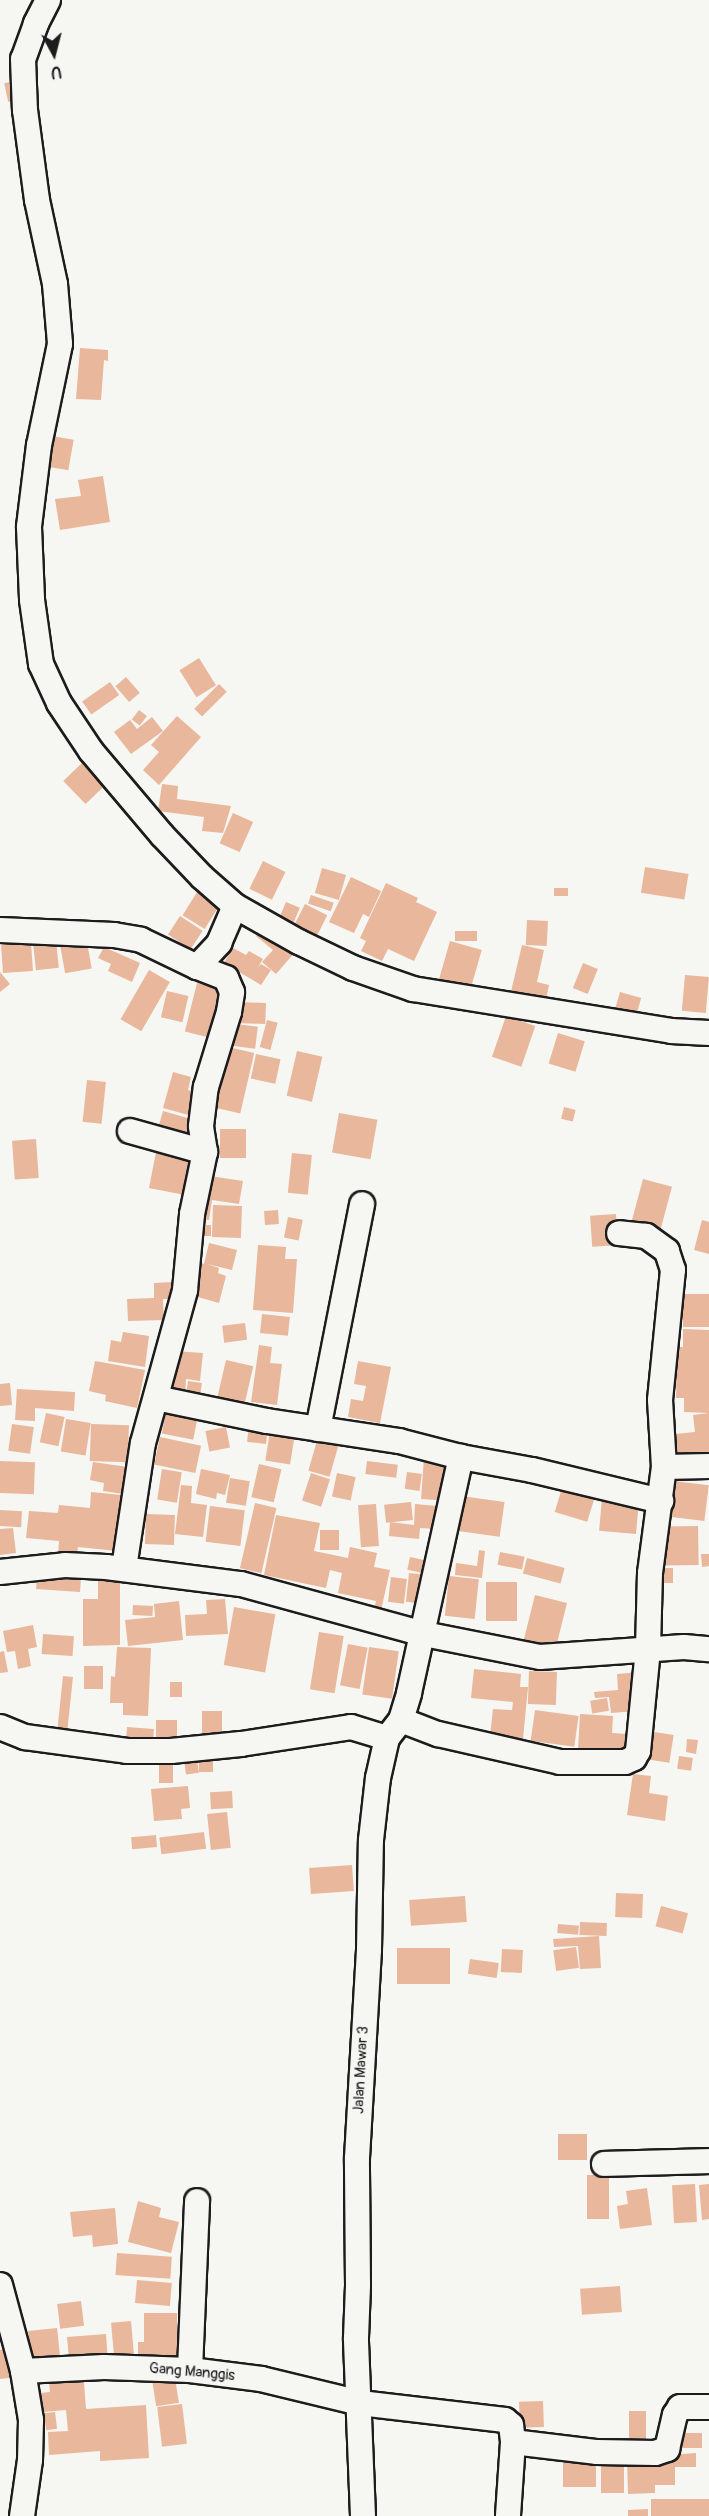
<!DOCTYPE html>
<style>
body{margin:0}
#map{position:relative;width:709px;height:2516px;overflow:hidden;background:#f6f6f2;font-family:Pangolin,sans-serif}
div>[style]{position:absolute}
.building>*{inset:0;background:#e9b79b;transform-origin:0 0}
.roads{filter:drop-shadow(2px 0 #1c1c1c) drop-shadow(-2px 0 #1c1c1c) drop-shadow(0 2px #1c1c1c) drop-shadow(0 -2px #1c1c1c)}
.minor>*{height:24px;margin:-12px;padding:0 12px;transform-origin:12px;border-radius:12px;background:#f6f6f2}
span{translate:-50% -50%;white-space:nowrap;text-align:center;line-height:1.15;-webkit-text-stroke:5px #f6f6f2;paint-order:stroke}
.street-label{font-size:15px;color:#1c1c1c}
.north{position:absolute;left:24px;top:24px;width:60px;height:60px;-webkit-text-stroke:4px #f6f6f2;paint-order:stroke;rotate:173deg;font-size:16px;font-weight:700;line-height:24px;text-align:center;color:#1c1c1c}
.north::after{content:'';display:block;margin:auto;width:21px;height:27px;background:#1c1c1c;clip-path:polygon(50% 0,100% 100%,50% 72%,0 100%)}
</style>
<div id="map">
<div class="building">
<div style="left:15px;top:81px;width:19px;height:11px;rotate:78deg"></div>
<div style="clip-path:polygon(80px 348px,108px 350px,108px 361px,104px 360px,101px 400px,76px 399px)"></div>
<div style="left:52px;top:436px;width:22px;height:31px;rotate:10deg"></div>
<div style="clip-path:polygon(103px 476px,110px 522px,60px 530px,55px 499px,81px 496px,78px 480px)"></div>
<div style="left:199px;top:658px;width:32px;height:23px;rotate:58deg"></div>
<div style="left:126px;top:677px;width:21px;height:14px;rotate:49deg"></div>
<div style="left:110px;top:682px;width:16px;height:34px;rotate:55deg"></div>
<div style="left:219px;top:684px;width:11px;height:35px;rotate:45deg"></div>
<div style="left:139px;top:710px;width:10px;height:12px;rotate:37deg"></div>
<div style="clip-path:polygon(177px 716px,201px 737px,159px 785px,143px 770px,159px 752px,151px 745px)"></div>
<div style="clip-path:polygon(152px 717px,163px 731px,131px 754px,114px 732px,130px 720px,137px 729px)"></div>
<div style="left:82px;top:763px;width:32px;height:26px;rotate:46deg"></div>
<div style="clip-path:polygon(162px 784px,178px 786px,177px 799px,231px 806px,223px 833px,202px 831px,204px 817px,158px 811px)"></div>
<div style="left:233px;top:813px;width:22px;height:33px;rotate:24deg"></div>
<div style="left:263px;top:861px;width:25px;height:31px;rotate:26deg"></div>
<div style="left:645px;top:867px;width:44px;height:26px;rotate:9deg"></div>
<div style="left:322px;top:868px;width:25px;height:26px;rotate:16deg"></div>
<div style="clip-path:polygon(351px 877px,381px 891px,369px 917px,363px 914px,354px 933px,329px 922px)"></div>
<div style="clip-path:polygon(386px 883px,418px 898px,416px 902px,437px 912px,414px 961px,388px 949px,382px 961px,361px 951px,366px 941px,360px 938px)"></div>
<div style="left:554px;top:888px;width:14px;height:8px"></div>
<div style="left:199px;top:889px;width:26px;height:31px;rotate:32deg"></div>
<div style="left:311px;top:895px;width:24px;height:9px;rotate:19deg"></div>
<div style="left:286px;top:902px;width:15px;height:18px;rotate:23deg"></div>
<div style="left:305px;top:904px;width:25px;height:29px;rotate:27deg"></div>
<div style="left:180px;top:916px;width:27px;height:22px;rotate:33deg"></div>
<div style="left:527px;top:920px;width:21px;height:25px;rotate:3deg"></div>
<div style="clip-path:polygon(264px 925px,295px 952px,276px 974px,262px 962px,273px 950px,256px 936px)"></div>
<div style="left:455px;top:931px;width:22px;height:10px"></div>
<div style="left:56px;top:941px;width:27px;height:23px;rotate:84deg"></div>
<div style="left:450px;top:941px;width:33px;height:40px;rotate:16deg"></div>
<div style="left:87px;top:942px;width:27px;height:27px;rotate:80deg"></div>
<div style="left:31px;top:943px;width:28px;height:30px;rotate:86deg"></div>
<div style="clip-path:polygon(522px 945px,544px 950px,537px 982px,549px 985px,545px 1004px,510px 996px)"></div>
<div style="clip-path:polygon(104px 947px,140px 963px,132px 982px,108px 971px,111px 964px,98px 958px)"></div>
<div style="clip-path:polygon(233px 948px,246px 955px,249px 951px,263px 959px,258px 967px,261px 964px,271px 970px,261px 985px,224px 963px)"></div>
<div style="left:583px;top:963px;width:16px;height:27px;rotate:22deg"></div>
<div style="left:149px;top:970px;width:24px;height:57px;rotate:30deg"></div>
<div style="clip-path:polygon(0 972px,10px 984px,0 992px)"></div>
<div style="left:685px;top:975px;width:24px;height:36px;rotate:5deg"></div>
<div style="left:197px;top:983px;width:30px;height:50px;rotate:14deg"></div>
<div style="left:167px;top:991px;width:22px;height:27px;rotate:13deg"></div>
<div style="left:620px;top:992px;width:22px;height:17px;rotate:16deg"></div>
<div style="left:237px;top:1002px;width:29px;height:21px;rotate:2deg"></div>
<div style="left:506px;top:1016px;width:31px;height:43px;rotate:19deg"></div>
<div style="left:267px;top:1020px;width:11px;height:28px;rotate:15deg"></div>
<div style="left:235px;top:1024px;width:23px;height:22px;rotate:7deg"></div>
<div style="left:558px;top:1033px;width:28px;height:32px;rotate:17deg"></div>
<div style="left:224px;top:1046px;width:31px;height:62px;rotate:13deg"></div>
<div style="left:297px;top:1051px;width:26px;height:46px;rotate:13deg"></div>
<div style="left:256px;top:1054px;width:25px;height:25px;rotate:12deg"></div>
<div style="clip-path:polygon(173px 1072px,191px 1077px,188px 1090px,199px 1093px,192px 1116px,163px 1108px)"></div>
<div style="left:87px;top:1080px;width:19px;height:42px;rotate:6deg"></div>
<div style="left:564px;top:1107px;width:12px;height:12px;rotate:14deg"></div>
<div style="left:163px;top:1111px;width:37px;height:26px;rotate:16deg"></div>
<div style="left:339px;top:1113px;width:39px;height:40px;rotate:10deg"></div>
<div style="left:246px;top:1129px;width:29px;height:26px;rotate:90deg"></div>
<div style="left:36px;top:1139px;width:39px;height:24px;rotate:86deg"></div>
<div style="clip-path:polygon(157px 1147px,202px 1157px,185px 1195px,149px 1188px)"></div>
<div style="left:292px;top:1153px;width:20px;height:40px;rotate:6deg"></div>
<div style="clip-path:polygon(210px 1176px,243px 1181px,239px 1204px,212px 1200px,209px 1220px,196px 1218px)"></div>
<div style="left:643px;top:1179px;width:30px;height:46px;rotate:15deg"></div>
<div style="left:213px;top:1205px;width:29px;height:32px;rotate:2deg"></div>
<div style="left:278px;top:1210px;width:14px;height:14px;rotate:86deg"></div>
<div style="left:616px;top:1214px;width:31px;height:26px;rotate:86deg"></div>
<div style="left:288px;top:1217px;width:15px;height:21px;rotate:11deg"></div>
<div style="clip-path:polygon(702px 1220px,709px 1222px,709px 1254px,694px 1250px)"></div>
<div style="left:211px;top:1225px;width:11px;height:15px;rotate:90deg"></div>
<div style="clip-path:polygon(209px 1243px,237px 1250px,232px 1270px,207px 1264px,219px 1268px,218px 1273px,226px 1276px,219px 1303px,187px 1294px,196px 1262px,204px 1264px)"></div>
<div style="clip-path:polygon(258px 1245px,286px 1247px,285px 1259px,297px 1259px,293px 1313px,253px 1310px)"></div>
<div style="clip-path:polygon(173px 1282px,174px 1299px,163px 1299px,164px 1320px,128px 1321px,127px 1299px,154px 1298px,154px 1283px)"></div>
<div style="left:683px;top:1294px;width:26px;height:33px"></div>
<div style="left:262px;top:1314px;width:28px;height:19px;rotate:6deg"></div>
<div style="left:245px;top:1323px;width:17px;height:23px;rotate:83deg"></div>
<div style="clip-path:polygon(683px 1329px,709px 1330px,709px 1413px,684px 1412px,684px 1398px,676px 1398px,677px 1347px,683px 1347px)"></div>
<div style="clip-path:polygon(123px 1332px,149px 1336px,145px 1367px,108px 1361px,111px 1340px,121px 1342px)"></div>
<div style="clip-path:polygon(259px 1345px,272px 1347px,270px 1363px,282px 1364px,277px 1405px,251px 1402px)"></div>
<div style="clip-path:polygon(174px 1351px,203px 1353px,200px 1381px,186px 1379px,185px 1397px,171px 1395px)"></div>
<div style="left:226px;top:1360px;width:28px;height:39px;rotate:13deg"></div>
<div style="clip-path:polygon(95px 1361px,145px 1370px,137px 1408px,105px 1401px,106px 1395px,89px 1391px)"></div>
<div style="clip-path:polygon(358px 1361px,391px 1367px,380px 1423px,348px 1417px,351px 1399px,363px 1401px,366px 1386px,354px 1384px)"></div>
<div style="left:188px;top:1381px;width:14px;height:16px;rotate:8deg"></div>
<div style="clip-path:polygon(10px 1383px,12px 1405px,0 1406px,0 1384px)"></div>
<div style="clip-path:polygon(17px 1389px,75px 1392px,74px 1411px,35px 1408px,35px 1421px,15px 1420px)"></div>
<div style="left:166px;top:1412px;width:32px;height:22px;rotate:11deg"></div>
<div style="left:46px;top:1413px;width:19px;height:30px;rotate:12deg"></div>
<div style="clip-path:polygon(709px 1413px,709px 1456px,678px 1459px,675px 1434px,695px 1432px,693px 1415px)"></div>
<div style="left:66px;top:1419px;width:25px;height:33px;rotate:9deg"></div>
<div style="left:12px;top:1424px;width:22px;height:27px;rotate:8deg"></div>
<div style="left:91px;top:1424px;width:38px;height:37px;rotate:2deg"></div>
<div style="left:249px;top:1424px;width:19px;height:18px;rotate:6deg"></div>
<div style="left:271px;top:1425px;width:25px;height:36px;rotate:9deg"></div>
<div style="left:226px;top:1427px;width:21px;height:21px;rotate:79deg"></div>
<div style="left:160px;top:1437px;width:42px;height:28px;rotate:12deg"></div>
<div style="left:318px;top:1437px;width:22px;height:35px;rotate:16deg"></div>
<div style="left:424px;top:1457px;width:29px;height:42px;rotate:4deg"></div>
<div style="left:0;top:1461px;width:35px;height:32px;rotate:2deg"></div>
<div style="left:367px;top:1461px;width:31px;height:13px;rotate:7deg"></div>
<div style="clip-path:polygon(93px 1462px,135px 1468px,130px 1495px,103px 1491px,104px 1483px,90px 1480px)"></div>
<div style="left:259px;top:1464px;width:23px;height:34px;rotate:13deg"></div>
<div style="left:162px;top:1469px;width:20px;height:31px;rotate:9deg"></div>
<div style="clip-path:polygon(201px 1469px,230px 1475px,225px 1495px,217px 1493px,216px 1499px,196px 1494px)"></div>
<div style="left:407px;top:1472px;width:15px;height:17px;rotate:8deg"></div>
<div style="left:311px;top:1473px;width:20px;height:29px;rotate:18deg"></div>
<div style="left:337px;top:1473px;width:19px;height:24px;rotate:12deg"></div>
<div style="left:230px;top:1478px;width:20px;height:25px;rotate:9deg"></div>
<div style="left:674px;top:1481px;width:35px;height:36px;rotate:7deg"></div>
<div style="clip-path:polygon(181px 1485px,192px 1486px,191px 1503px,207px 1505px,203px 1537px,175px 1534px)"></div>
<div style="left:562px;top:1488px;width:34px;height:25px;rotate:17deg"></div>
<div style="clip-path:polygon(91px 1492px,122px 1495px,117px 1551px,78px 1547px,76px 1558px,58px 1556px,59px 1541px,26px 1538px,29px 1511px,58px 1513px,59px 1505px,90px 1508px)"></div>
<div style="left:454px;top:1495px;width:51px;height:35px;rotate:8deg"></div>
<div style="left:602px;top:1498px;width:37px;height:33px;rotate:5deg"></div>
<div style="left:411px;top:1502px;width:18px;height:27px;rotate:84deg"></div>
<div style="left:255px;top:1503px;width:22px;height:67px;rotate:13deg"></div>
<div style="left:376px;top:1504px;width:42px;height:18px;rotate:86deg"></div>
<div style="clip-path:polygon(415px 1504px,437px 1506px,435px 1529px,420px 1528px,419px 1539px,389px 1536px,390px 1522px,414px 1525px)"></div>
<div style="left:210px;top:1506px;width:35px;height:36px;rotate:7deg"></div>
<div style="left:0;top:1510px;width:22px;height:16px;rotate:3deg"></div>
<div style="left:146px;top:1514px;width:29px;height:30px;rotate:2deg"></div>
<div style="clip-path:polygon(276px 1515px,320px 1523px,314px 1551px,348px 1558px,350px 1547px,377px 1553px,374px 1567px,390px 1570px,380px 1615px,373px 1614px,376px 1601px,338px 1593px,342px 1573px,330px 1570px,326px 1588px,264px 1575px)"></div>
<div style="left:698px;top:1526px;width:39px;height:34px;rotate:89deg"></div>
<div style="clip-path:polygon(13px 1528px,16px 1553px,0 1555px,0 1529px)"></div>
<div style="left:320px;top:1530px;width:19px;height:20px"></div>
<div style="clip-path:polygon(479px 1550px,485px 1551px,482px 1578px,455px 1575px,456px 1563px,477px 1566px)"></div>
<div style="left:500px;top:1552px;width:25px;height:13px;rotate:11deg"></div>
<div style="clip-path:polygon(701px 1554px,709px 1554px,709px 1566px,702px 1567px)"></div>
<div style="left:410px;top:1557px;width:24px;height:13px;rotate:12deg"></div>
<div style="left:527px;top:1558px;width:39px;height:16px;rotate:15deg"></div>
<div style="left:654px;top:1568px;width:19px;height:15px"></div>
<div style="left:409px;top:1573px;width:18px;height:29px;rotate:6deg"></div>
<div style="left:37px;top:1576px;width:44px;height:13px;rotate:4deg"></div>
<div style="left:449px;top:1576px;width:30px;height:40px;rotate:6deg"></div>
<div style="left:391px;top:1577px;width:16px;height:25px;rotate:7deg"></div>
<div style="clip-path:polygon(120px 1580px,120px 1645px,83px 1646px,83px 1599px,98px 1599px,98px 1581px)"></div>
<div style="left:486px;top:1582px;width:31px;height:39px"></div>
<div style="left:535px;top:1595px;width:33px;height:49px;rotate:14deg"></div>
<div style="clip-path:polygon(225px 1599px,228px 1634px,186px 1636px,185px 1615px,207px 1614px,206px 1600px)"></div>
<div style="clip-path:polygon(179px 1601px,183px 1640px,128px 1646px,125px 1620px,155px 1617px,154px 1604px)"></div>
<div style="left:133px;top:1605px;width:20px;height:10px;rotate:3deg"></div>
<div style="left:234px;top:1607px;width:42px;height:59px;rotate:10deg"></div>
<div style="clip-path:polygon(33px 1625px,37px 1647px,28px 1649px,31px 1666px,18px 1669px,15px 1651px,7px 1652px,3px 1631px)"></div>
<div style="left:319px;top:1632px;width:25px;height:58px;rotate:9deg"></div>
<div style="left:43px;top:1634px;width:31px;height:20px;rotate:4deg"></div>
<div style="left:348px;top:1644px;width:20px;height:42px;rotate:11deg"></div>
<div style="clip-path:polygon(117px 1647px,151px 1648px,148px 1716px,123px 1715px,123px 1703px,110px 1703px,111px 1676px,115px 1677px)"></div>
<div style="left:369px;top:1647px;width:30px;height:48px;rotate:8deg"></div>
<div style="clip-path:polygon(4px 1651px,8px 1672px,0 1673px,0 1652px)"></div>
<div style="left:84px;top:1666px;width:19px;height:23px"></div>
<div style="clip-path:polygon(474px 1669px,521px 1674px,520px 1687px,528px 1687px,523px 1739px,490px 1736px,493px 1709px,512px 1710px,513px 1702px,471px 1698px)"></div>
<div style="left:529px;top:1671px;width:28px;height:33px;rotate:2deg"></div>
<div style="clip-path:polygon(640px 1672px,637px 1711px,611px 1713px,609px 1697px,595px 1698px,594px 1692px,618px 1690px,617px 1674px)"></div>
<div style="left:63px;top:1676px;width:10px;height:62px;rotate:6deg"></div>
<div style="left:170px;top:1682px;width:12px;height:15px"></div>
<div style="left:607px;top:1698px;width:13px;height:17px;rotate:81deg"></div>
<div style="left:535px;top:1710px;width:44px;height:31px;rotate:8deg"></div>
<div style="left:202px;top:1711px;width:20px;height:25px"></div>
<div style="clip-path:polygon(580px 1714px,613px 1716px,612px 1733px,627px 1734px,626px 1753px,578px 1750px)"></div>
<div style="left:156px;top:1720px;width:21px;height:29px"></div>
<div style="left:127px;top:1727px;width:27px;height:22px;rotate:4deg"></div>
<div style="left:648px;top:1731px;width:26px;height:28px;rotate:9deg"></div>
<div style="clip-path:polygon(687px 1739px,698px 1740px,696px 1754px,686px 1752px)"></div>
<div style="left:196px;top:1752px;width:21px;height:13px;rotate:82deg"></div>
<div style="left:679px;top:1756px;width:14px;height:13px;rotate:8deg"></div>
<div style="left:213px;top:1759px;width:13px;height:14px;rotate:90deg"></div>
<div style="left:159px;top:1764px;width:14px;height:19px"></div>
<div style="clip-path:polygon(633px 1774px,651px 1776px,649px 1793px,668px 1796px,665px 1821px,627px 1815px)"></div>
<div style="clip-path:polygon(188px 1786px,190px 1808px,181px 1809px,182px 1819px,154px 1821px,151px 1789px)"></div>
<div style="left:232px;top:1791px;width:17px;height:22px;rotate:87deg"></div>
<div style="left:227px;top:1812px;width:36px;height:20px;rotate:84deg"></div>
<div style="left:204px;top:1832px;width:17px;height:45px;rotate:83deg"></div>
<div style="left:156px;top:1835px;width:12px;height:25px;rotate:85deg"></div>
<div style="left:352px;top:1865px;width:26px;height:43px;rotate:86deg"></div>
<div style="left:616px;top:1893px;width:27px;height:24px;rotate:2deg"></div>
<div style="left:465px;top:1896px;width:26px;height:56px;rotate:86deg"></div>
<div style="left:661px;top:1906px;width:28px;height:21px;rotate:15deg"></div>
<div style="left:580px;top:1922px;width:27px;height:13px;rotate:2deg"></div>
<div style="left:558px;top:1924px;width:21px;height:9px;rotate:5deg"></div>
<div style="clip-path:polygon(599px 1936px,601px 1968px,580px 1969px,578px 1946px,554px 1947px,553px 1939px)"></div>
<div style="left:576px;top:1947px;width:21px;height:23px;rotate:82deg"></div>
<div style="left:450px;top:1948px;width:36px;height:53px;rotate:90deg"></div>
<div style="left:502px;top:1949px;width:21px;height:23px;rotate:3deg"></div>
<div style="left:470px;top:1959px;width:29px;height:15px;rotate:8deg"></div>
<div style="left:558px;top:2134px;width:29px;height:26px"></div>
<div style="left:587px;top:2175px;width:22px;height:44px"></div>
<div style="left:695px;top:2184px;width:38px;height:23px;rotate:87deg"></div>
<div style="clip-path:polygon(709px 2184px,709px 2219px,702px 2220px,699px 2185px)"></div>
<div style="clip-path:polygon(647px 2188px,652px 2225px,620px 2229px,617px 2206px,628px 2204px,626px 2191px)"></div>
<div style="clip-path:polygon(138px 2201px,161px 2208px,159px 2217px,179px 2222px,171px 2253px,128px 2242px)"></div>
<div style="clip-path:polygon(115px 2208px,118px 2244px,93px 2247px,92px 2235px,73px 2237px,70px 2212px)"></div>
<div style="left:117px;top:2253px;width:55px;height:22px;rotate:4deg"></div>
<div style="left:137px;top:2280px;width:35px;height:23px;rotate:5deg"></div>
<div style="left:620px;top:2286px;width:26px;height:40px;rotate:86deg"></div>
<div style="left:81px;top:2301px;width:25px;height:24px;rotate:83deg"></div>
<div style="clip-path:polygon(144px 2313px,177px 2313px,177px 2364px,138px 2364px,138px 2342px,144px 2342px)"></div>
<div style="left:131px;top:2321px;width:42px;height:20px;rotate:85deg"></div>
<div style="left:57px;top:2328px;width:37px;height:29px;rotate:84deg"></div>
<div style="clip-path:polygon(106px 2334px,108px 2362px,69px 2359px,67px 2337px)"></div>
<div style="clip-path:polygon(13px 2348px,17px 2377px,0 2379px,0 2350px)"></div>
<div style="clip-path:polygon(83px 2369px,86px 2409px,146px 2405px,149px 2458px,100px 2461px,100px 2451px,49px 2455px,48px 2432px,68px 2431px,66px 2410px,42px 2412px,40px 2393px,50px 2392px,48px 2371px)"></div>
<div style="left:175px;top:2378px;width:25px;height:23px;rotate:81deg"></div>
<div style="left:543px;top:2401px;width:26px;height:24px;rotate:88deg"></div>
<div style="left:182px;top:2404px;width:40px;height:25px;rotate:83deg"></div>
<div style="left:629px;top:2411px;width:17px;height:28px"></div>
<div style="left:55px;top:2412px;width:17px;height:11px;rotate:83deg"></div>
<div style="left:675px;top:2433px;width:27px;height:15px"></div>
<div style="clip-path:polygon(696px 2453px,696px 2467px,675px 2467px,675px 2485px,655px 2485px,655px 2493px,628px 2494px,627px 2458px)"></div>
<div style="left:601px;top:2459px;width:23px;height:34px"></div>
<div style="left:563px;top:2463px;width:33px;height:24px"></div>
<div style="left:709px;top:2499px;width:17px;height:58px;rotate:90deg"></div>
<div style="clip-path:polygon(648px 2509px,648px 2516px,628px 2516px,628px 2510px)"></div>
</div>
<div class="roads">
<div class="minor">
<div style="left:48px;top:0;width:27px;rotate:117deg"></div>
<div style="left:36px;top:24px;width:37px;rotate:110deg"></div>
<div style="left:23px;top:59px;width:51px;rotate:87.8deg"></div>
<div style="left:25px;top:110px;width:91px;rotate:82.4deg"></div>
<div style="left:37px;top:200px;width:86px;rotate:77.9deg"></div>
<div style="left:55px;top:284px;width:60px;rotate:85.2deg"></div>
<div style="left:60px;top:344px;width:103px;rotate:101.7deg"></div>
<div style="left:39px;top:445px;width:83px;rotate:97deg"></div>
<div style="left:29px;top:527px;width:73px;rotate:87.6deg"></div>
<div style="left:32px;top:600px;width:65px;rotate:82deg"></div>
<div style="left:41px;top:664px;width:43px;rotate:65.2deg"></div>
<div style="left:59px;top:703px;width:58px;rotate:56.3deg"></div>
<div style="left:91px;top:751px;width:110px;rotate:49.8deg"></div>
<div style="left:162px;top:835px;width:58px;rotate:46.4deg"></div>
<div style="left:202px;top:877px;width:44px;rotate:41.3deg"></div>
<div style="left:235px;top:906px;width:73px;rotate:29.4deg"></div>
<div style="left:299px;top:942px;width:60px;rotate:25.7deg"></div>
<div style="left:353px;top:968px;width:64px;rotate:19.3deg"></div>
<div style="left:413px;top:989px;width:261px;rotate:9.2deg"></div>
<div style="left:671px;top:1031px;width:38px;rotate:3deg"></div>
<div style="left:0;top:930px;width:114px;rotate:2.5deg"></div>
<div style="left:114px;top:935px;width:27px;rotate:10deg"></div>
<div style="left:141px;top:940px;width:62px;rotate:25.7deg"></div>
<div style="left:130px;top:1131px;width:78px;rotate:15.6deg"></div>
<div style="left:156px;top:1398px;width:113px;rotate:11.7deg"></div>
<div style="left:267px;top:1421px;width:134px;rotate:8.6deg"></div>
<div style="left:399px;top:1441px;width:64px;rotate:14.5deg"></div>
<div style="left:461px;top:1457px;width:72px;rotate:10.4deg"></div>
<div style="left:532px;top:1470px;width:133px;rotate:13.5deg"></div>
<div style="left:318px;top:1429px;width:229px;rotate:-78.9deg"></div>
<div style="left:664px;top:1467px;width:45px;rotate:-1.3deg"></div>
<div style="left:124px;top:1568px;width:126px;rotate:-81.4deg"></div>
<div style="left:143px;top:1443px;width:159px;rotate:-74.6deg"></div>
<div style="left:185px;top:1290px;width:76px;rotate:-84.7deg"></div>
<div style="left:192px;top:1214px;width:63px;rotate:-78.2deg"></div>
<div style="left:205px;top:1152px;width:26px;rotate:-99deg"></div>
<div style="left:201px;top:1126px;width:39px;rotate:-83deg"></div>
<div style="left:206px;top:1087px;width:78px;rotate:-73deg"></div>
<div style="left:229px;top:1012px;width:20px;rotate:-81deg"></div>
<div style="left:232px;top:992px;width:15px;rotate:-113deg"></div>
<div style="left:226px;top:978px;width:31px;rotate:-159deg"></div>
<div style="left:197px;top:967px;width:33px;rotate:-47deg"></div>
<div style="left:219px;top:943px;width:40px;rotate:-66.6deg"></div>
<div style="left:0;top:1572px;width:65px;rotate:-6.1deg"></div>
<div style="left:65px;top:1565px;width:41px;rotate:2.8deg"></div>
<div style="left:106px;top:1567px;width:136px;rotate:7.2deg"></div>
<div style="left:241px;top:1584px;width:190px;rotate:15.3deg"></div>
<div style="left:424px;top:1634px;width:118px;rotate:11.2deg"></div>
<div style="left:540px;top:1657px;width:144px;rotate:-4deg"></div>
<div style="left:684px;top:1647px;width:25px;rotate:5deg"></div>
<div style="left:401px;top:1720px;width:40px;rotate:21deg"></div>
<div style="left:438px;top:1734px;width:125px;rotate:12.9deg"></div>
<div style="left:560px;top:1762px;width:65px"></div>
<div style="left:625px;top:1762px;width:10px;rotate:-24deg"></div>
<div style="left:634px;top:1758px;width:8px;rotate:-60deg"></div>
<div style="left:638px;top:1751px;width:102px;rotate:-84.4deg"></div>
<div style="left:648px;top:1649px;width:76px;rotate:-88.5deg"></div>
<div style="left:650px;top:1573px;width:107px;rotate:-82.5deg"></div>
<div style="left:664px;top:1467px;width:67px;rotate:-93.4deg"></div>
<div style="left:660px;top:1400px;width:131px;rotate:-84.3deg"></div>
<div style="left:673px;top:1270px;width:20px;rotate:-108deg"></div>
<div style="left:667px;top:1251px;width:26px;rotate:-144deg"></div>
<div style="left:646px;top:1236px;width:27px;rotate:-174deg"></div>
<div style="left:0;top:1727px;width:27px;rotate:22deg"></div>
<div style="left:25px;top:1737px;width:103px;rotate:7.8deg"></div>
<div style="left:127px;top:1751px;width:44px"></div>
<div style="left:171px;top:1751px;width:70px;rotate:-5.7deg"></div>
<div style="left:241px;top:1744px;width:111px;rotate:-8.8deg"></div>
<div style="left:351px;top:1727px;width:38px;rotate:17deg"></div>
<div style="left:604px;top:2164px;width:105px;rotate:-1.6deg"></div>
<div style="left:0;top:2285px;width:89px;rotate:75deg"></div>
<div style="left:23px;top:2371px;width:50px;rotate:80.7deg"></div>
<div style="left:31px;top:2420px;width:40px;rotate:91.4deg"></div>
<div style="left:30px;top:2460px;width:57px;rotate:98.1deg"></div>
<div style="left:190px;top:2370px;width:169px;rotate:-87.6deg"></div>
<div style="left:23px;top:2371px;width:81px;rotate:-2.8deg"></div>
<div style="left:104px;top:2367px;width:86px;rotate:2deg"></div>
<div style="left:190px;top:2370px;width:72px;rotate:7.2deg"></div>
<div style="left:261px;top:2379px;width:102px;rotate:13.6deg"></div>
<div style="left:360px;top:2403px;width:146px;rotate:6.7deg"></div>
<div style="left:505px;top:2420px;width:8px;rotate:40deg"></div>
<div style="left:511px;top:2425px;width:17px;rotate:83deg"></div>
<div style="left:513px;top:2442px;width:74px;rotate:93.9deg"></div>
<div style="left:513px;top:2442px;width:85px;rotate:6.8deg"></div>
<div style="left:597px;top:2452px;width:58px;rotate:1deg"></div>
<div style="left:655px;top:2453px;width:13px;rotate:-18deg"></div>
<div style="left:667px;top:2449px;width:35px;rotate:-77deg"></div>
<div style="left:675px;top:2415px;width:9px;rotate:-58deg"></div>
<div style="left:680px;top:2407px;width:29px"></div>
<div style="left:363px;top:2516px;width:178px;rotate:-92.3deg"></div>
<div style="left:356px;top:2338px;width:53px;rotate:-87.8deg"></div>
<div style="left:358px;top:2285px;width:127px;rotate:-90.5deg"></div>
<div style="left:357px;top:2158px;width:208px;rotate:-86.7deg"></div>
<div style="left:369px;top:1950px;width:110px;rotate:-89deg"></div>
<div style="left:371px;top:1840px;width:62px;rotate:-83.6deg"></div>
<div style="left:378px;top:1778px;width:41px;rotate:-77.3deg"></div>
<div style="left:387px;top:1738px;width:23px;rotate:-52deg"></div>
<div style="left:401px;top:1720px;width:28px;rotate:-73deg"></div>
<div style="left:409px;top:1693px;width:242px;rotate:-77.6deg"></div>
</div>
</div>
<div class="street-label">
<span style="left:361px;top:2070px;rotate:-87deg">Jalan Mawar 3</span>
<span style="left:192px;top:2372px;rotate:5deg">Gang Manggis</span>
</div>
<div class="north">U</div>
</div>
